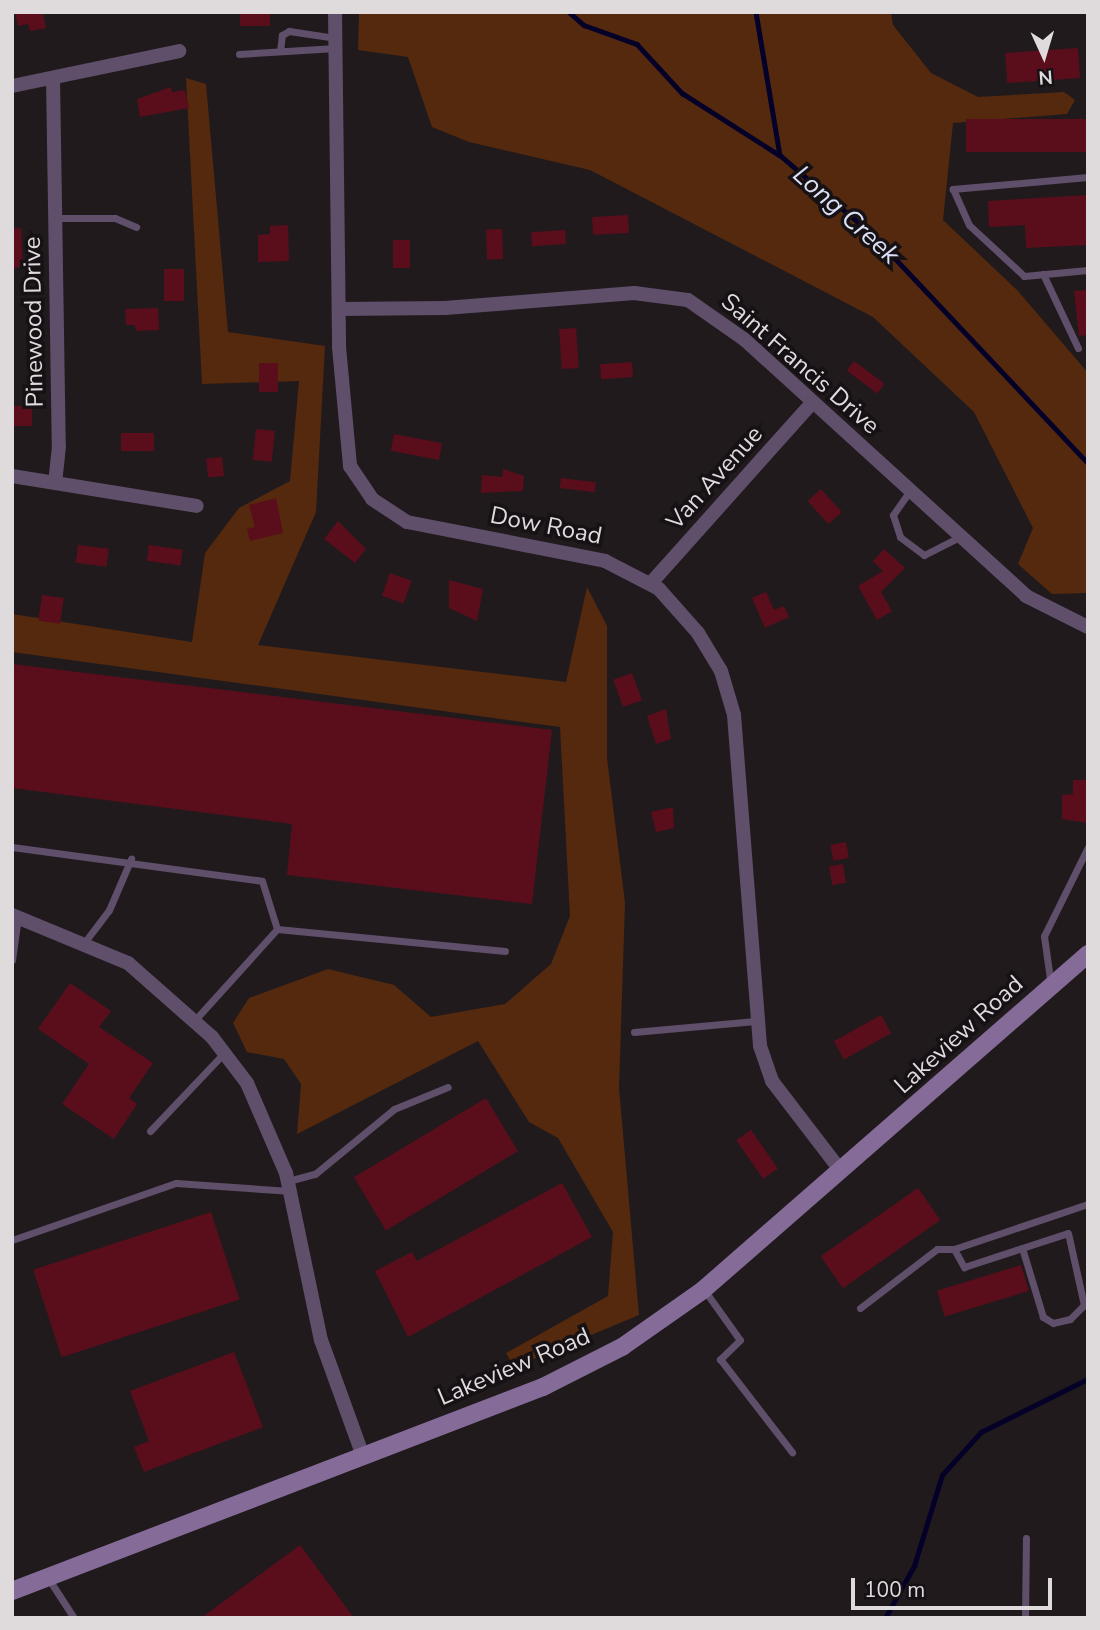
<!DOCTYPE html>
<style>
body{margin:0}
#map{position:relative;width:1100px;height:1630px;overflow:hidden;background:#201a1d;font-family:"Nunito Sans",sans-serif}
div>[style]{position:absolute}
.green>*{inset:0;background:#54290e}
.stream>*{height:4.5px;margin:-2.25px;padding:0 2.25px;transform-origin:2.25px;border-radius:2.25px;background:#050028}
.building>*{inset:0;background:#5a0e1c;transform-origin:0 0}
.service>*{height:7px;margin:-3.5px;padding:0 3.5px;transform-origin:3.5px;border-radius:3.5px;background:#5f4f6a}
.minor>*{height:14px;margin:-7px;padding:0 7px;transform-origin:7px;border-radius:7px;background:#5f4f6a}
.secondary>*{height:18px;margin:-9px;padding:0 9px;transform-origin:9px;border-radius:9px;background:#856b97}
span{translate:-50% -50%;white-space:nowrap;text-align:center;line-height:1.15;-webkit-text-stroke:7px #161114;paint-order:stroke}
.street-label{font-size:24px;color:#dfdbdd}
.water-label{font-size:26px;color:#dde1f5;font-style:italic}
.frame{position:absolute;inset:0;border:14px solid #dfdbdd;pointer-events:none}
.north{position:absolute;left:1009px;top:21px;width:70px;height:70px;-webkit-text-stroke:5px #161114;paint-order:stroke;rotate:176deg;font-size:19px;font-weight:700;line-height:28px;text-align:center;color:#dfdbdd}
.north::after{content:'';display:block;margin:auto;width:24px;height:32px;background:#dfdbdd;clip-path:polygon(50% 0,100% 100%,50% 72%,0 100%)}
.scale{position:absolute;left:851px;top:1578px;width:201px;height:32px;box-sizing:border-box;border:4px solid #dfdbdd;border-top:0;padding-left:9px;font-size:21px;line-height:24px;white-space:nowrap;color:#dfdbdd;-webkit-text-stroke:5px #161114;paint-order:stroke}
</style>
<div id="map">
<div class="green">
<div style="clip-path:polygon(359px 12px,891px 12px,893px 25px,931px 73px,978px 97px,1064px 92px,1075px 100px,1067px 114px,953px 123px,943px 220px,1018px 291px,1088px 373px,1088px 593px,1052px 594px,1018px 564px,1033px 528px,974px 412px,873px 317px,590px 170px,469px 142px,432px 127px,408px 57px,358px 50px)"></div>
<div style="clip-path:polygon(186px 78px,206px 84px,228px 332px,325px 346px,316px 512px,258px 645px,566px 682px,587px 587px,607px 626px,607px 758px,625px 903px,619px 1088px,639px 1315px,514px 1367px,506px 1353px,608px 1296px,613px 1232px,558px 1138px,529px 1122px,478px 1041px,297px 1134px,301px 1084px,284px 1059px,247px 1052px,233px 1023px,249px 998px,328px 969px,394px 985px,431px 1017px,505px 1004px,551px 964px,570px 916px,560px 727px,12px 652px,12px 614px,192px 642px,205px 553px,239px 508px,290px 481px,299px 381px,202px 384px)"></div>
</div>
<div class="stream">
<div style="left:569px;top:12px;width:20px;rotate:41deg"></div>
<div style="left:584px;top:25px;width:56px;rotate:19.7deg"></div>
<div style="left:637px;top:44px;width:67px;rotate:47.4deg"></div>
<div style="left:682px;top:93px;width:117px;rotate:32.5deg"></div>
<div style="left:781px;top:156px;width:123px;rotate:40.7deg"></div>
<div style="left:874px;top:236px;width:312px;rotate:46.7deg"></div>
<div style="left:756px;top:12px;width:145px;rotate:80.5deg"></div>
<div style="left:885px;top:1618px;width:60px;rotate:-60.9deg"></div>
<div style="left:914px;top:1566px;width:95px;rotate:-72.9deg"></div>
<div style="left:942px;top:1475px;width:58px;rotate:-47.8deg"></div>
<div style="left:981px;top:1432px;width:119px;rotate:-26.4deg"></div>
</div>
<div class="building">
<div style="clip-path:polygon(15px 12px,43px 12px,46px 28px,30px 31px,28px 24px,18px 26px)"></div>
<div style="left:240px;top:12px;width:30px;height:14px"></div>
<div style="left:1078px;top:48px;width:30px;height:73px;rotate:86deg"></div>
<div style="clip-path:polygon(171px 87px,172px 92px,185px 90px,189px 108px,140px 117px,137px 99px)"></div>
<div style="left:1088px;top:119px;width:33px;height:122px;rotate:90deg"></div>
<div style="clip-path:polygon(1088px 195px,1088px 245px,1026px 248px,1025px 225px,989px 227px,988px 201px)"></div>
<div style="left:628px;top:215px;width:18px;height:36px;rotate:87deg"></div>
<div style="clip-path:polygon(288px 225px,289px 261px,258px 262px,258px 235px,270px 234px,270px 226px)"></div>
<div style="clip-path:polygon(21px 228px,23px 267px,12px 268px,12px 229px)"></div>
<div style="left:502px;top:229px;width:30px;height:16px;rotate:88deg"></div>
<div style="left:565px;top:230px;width:14px;height:34px;rotate:86deg"></div>
<div style="left:393px;top:240px;width:17px;height:28px"></div>
<div style="left:164px;top:269px;width:20px;height:32px"></div>
<div style="clip-path:polygon(1088px 290px,1088px 335px,1079px 336px,1074px 291px)"></div>
<div style="clip-path:polygon(158px 308px,159px 330px,136px 331px,135px 325px,126px 325px,125px 309px)"></div>
<div style="left:576px;top:328px;width:40px;height:17px;rotate:86deg"></div>
<div style="left:854px;top:361px;width:38px;height:12px;rotate:37deg"></div>
<div style="left:632px;top:362px;width:15px;height:32px;rotate:86deg"></div>
<div style="left:259px;top:363px;width:19px;height:29px"></div>
<div style="left:32px;top:406px;width:20px;height:20px;rotate:90deg"></div>
<div style="left:256px;top:429px;width:19px;height:31px;rotate:6deg"></div>
<div style="left:121px;top:433px;width:33px;height:18px"></div>
<div style="left:394px;top:434px;width:49px;height:17px;rotate:11deg"></div>
<div style="left:222px;top:457px;width:19px;height:16px;rotate:84deg"></div>
<div style="clip-path:polygon(503px 469px,524px 476px,523px 491px,481px 493px,482px 475px,502px 477px)"></div>
<div style="left:561px;top:478px;width:35px;height:10px;rotate:7deg"></div>
<div style="left:821px;top:489px;width:31px;height:18px;rotate:48deg"></div>
<div style="clip-path:polygon(276px 498px,283px 533px,250px 541px,247px 529px,255px 527px,249px 505px)"></div>
<div style="clip-path:polygon(338px 521px,366px 549px,355px 563px,324px 539px)"></div>
<div style="left:78px;top:545px;width:31px;height:18px;rotate:7deg"></div>
<div style="left:149px;top:545px;width:34px;height:16px;rotate:8deg"></div>
<div style="clip-path:polygon(884px 549px,905px 568px,881px 592px,892px 611px,877px 620px,858px 586px,883px 571px,873px 561px)"></div>
<div style="left:390px;top:573px;width:23px;height:24px;rotate:20deg"></div>
<div style="clip-path:polygon(449px 580px,483px 589px,477px 621px,449px 608px)"></div>
<div style="clip-path:polygon(766px 592px,774px 610px,784px 606px,789px 617px,765px 628px,752px 598px)"></div>
<div style="left:42px;top:595px;width:22px;height:26px;rotate:8deg"></div>
<div style="clip-path:polygon(12px 664px,552px 730px,532px 904px,287px 875px,292px 824px,12px 788px)"></div>
<div style="left:632px;top:673px;width:29px;height:20px;rotate:70deg"></div>
<div style="clip-path:polygon(666px 709px,671px 739px,656px 744px,647px 716px)"></div>
<div style="clip-path:polygon(1073px 780px,1088px 780px,1088px 823px,1062px 819px,1062px 795px,1073px 794px)"></div>
<div style="clip-path:polygon(673px 807px,674px 828px,656px 832px,651px 812px)"></div>
<div style="left:846px;top:842px;width:16px;height:16px;rotate:79deg"></div>
<div style="left:843px;top:864px;width:19px;height:14px;rotate:81deg"></div>
<div style="clip-path:polygon(70px 983px,111px 1011px,99px 1027px,153px 1063px,129px 1098px,137px 1104px,114px 1139px,62px 1104px,89px 1064px,38px 1029px)"></div>
<div style="left:881px;top:1015px;width:21px;height:54px;rotate:61deg"></div>
<div style="left:486px;top:1098px;width:62px;height:154px;rotate:59deg"></div>
<div style="left:751px;top:1130px;width:47px;height:18px;rotate:55deg"></div>
<div style="clip-path:polygon(562px 1183px,592px 1237px,408px 1337px,375px 1271px,412px 1252px,417px 1261px)"></div>
<div style="left:918px;top:1188px;width:39px;height:119px;rotate:55deg"></div>
<div style="left:211px;top:1212px;width:92px;height:187px;rotate:72deg"></div>
<div style="left:1021px;top:1265px;width:27px;height:88px;rotate:73deg"></div>
<div style="clip-path:polygon(234px 1352px,263px 1427px,144px 1472px,134px 1447px,149px 1441px,130px 1391px)"></div>
<div style="clip-path:polygon(300px 1545px,354px 1618px,201px 1618px)"></div>
</div>
<div class="service">
<div style="left:280px;top:51px;width:16px;rotate:-83deg"></div>
<div style="left:282px;top:35px;width:8px;rotate:-30deg"></div>
<div style="left:289px;top:31px;width:48px;rotate:8.5deg"></div>
<div style="left:239px;top:54px;width:97px;rotate:-3.5deg"></div>
<div style="left:1088px;top:177px;width:136px;rotate:174.9deg"></div>
<div style="left:953px;top:189px;width:39px;rotate:66deg"></div>
<div style="left:969px;top:225px;width:75px;rotate:42.8deg"></div>
<div style="left:1024px;top:276px;width:64px;rotate:-5.4deg"></div>
<div style="left:56px;top:218px;width:59px"></div>
<div style="left:115px;top:218px;width:23px;rotate:23deg"></div>
<div style="left:1043px;top:274px;width:82px;rotate:64.7deg"></div>
<div style="left:909px;top:492px;width:28px;rotate:125deg"></div>
<div style="left:893px;top:515px;width:23px;rotate:72deg"></div>
<div style="left:900px;top:537px;width:30px;rotate:37deg"></div>
<div style="left:924px;top:555px;width:39px;rotate:-27deg"></div>
<div style="left:12px;top:847px;width:252px;rotate:7.7deg"></div>
<div style="left:262px;top:881px;width:50px;rotate:72.6deg"></div>
<div style="left:277px;top:929px;width:229px;rotate:5.5deg"></div>
<div style="left:84px;top:943px;width:41px;rotate:-52.9deg"></div>
<div style="left:109px;top:910px;width:56px;rotate:-66.7deg"></div>
<div style="left:12px;top:960px;width:43px;rotate:-82.1deg"></div>
<div style="left:1051px;top:986px;width:50px;rotate:-98deg"></div>
<div style="left:1044px;top:936px;width:99px;rotate:-63.7deg"></div>
<div style="left:194px;top:1021px;width:124px;rotate:-47.9deg"></div>
<div style="left:634px;top:1032px;width:122px;rotate:-5.2deg"></div>
<div style="left:150px;top:1131px;width:108px;rotate:-46.5deg"></div>
<div style="left:288px;top:1181px;width:28px;rotate:-15deg"></div>
<div style="left:315px;top:1174px;width:102px;rotate:-39.4deg"></div>
<div style="left:394px;top:1109px;width:58px;rotate:-22.2deg"></div>
<div style="left:12px;top:1240px;width:174px;rotate:-19.2deg"></div>
<div style="left:176px;top:1183px;width:113px;rotate:4deg"></div>
<div style="left:954px;top:1249px;width:21px;rotate:61deg"></div>
<div style="left:964px;top:1267px;width:61px;rotate:-18.1deg"></div>
<div style="left:1022px;top:1248px;width:48px;rotate:-18.1deg"></div>
<div style="left:1068px;top:1233px;width:74px;rotate:77.5deg"></div>
<div style="left:1084px;top:1305px;width:20px;rotate:135deg"></div>
<div style="left:1070px;top:1319px;width:17px;rotate:167deg"></div>
<div style="left:1053px;top:1323px;width:12px;rotate:-149deg"></div>
<div style="left:1043px;top:1317px;width:72px;rotate:-106.9deg"></div>
<div style="left:705px;top:1291px;width:60px;rotate:54.5deg"></div>
<div style="left:740px;top:1340px;width:28px;rotate:136deg"></div>
<div style="left:720px;top:1359px;width:118px;rotate:52.3deg"></div>
<div style="left:860px;top:1308px;width:97px;rotate:-37.5deg"></div>
<div style="left:937px;top:1249px;width:17px"></div>
<div style="left:954px;top:1249px;width:141px;rotate:-18.6deg"></div>
<div style="left:48px;top:1578px;width:48px;rotate:57deg"></div>
<div style="left:1025px;top:1618px;width:80px;rotate:-89.3deg"></div>
</div>
<div class="minor">
<div style="left:335px;top:12px;width:335px;rotate:89.3deg"></div>
<div style="left:339px;top:347px;width:120px;rotate:84.7deg"></div>
<div style="left:350px;top:466px;width:40px;rotate:56deg"></div>
<div style="left:372px;top:499px;width:42px;rotate:33.3deg"></div>
<div style="left:407px;top:522px;width:202px;rotate:11.1deg"></div>
<div style="left:605px;top:561px;width:61px;rotate:27.4deg"></div>
<div style="left:659px;top:589px;width:59px;rotate:48.4deg"></div>
<div style="left:698px;top:633px;width:44px;rotate:58.8deg"></div>
<div style="left:721px;top:671px;width:46px;rotate:73.5deg"></div>
<div style="left:734px;top:715px;width:332px;rotate:85.5deg"></div>
<div style="left:760px;top:1046px;width:37px;rotate:71deg"></div>
<div style="left:772px;top:1081px;width:113px;rotate:52.5deg"></div>
<div style="left:53px;top:78px;width:368px;rotate:89.1deg"></div>
<div style="left:59px;top:446px;width:36px;rotate:96deg"></div>
<div style="left:12px;top:86px;width:171px;rotate:-11.8deg"></div>
<div style="left:339px;top:309px;width:106px;rotate:-0.5deg"></div>
<div style="left:445px;top:308px;width:190px;rotate:-4.5deg"></div>
<div style="left:634px;top:293px;width:54px;rotate:7.4deg"></div>
<div style="left:688px;top:300px;width:68px;rotate:34.9deg"></div>
<div style="left:744px;top:339px;width:382px;rotate:42.3deg"></div>
<div style="left:1026px;top:596px;width:69px;rotate:26.6deg"></div>
<div style="left:12px;top:476px;width:187px;rotate:9.2deg"></div>
<div style="left:651px;top:583px;width:241px;rotate:-48.2deg"></div>
<div style="left:12px;top:915px;width:126px;rotate:22.5deg"></div>
<div style="left:128px;top:963px;width:112px;rotate:41.4deg"></div>
<div style="left:212px;top:1037px;width:58px;rotate:52.7deg"></div>
<div style="left:247px;top:1083px;width:98px;rotate:66.6deg"></div>
<div style="left:286px;top:1173px;width:171px;rotate:78.2deg"></div>
<div style="left:321px;top:1340px;width:120px;rotate:70.1deg"></div>
</div>
<div class="secondary">
<div style="left:12px;top:1591px;width:569px;rotate:-21.02deg"></div>
<div style="left:543px;top:1387px;width:89px;rotate:-26.9deg"></div>
<div style="left:622px;top:1347px;width:99px;rotate:-35.1deg"></div>
<div style="left:703px;top:1290px;width:511px;rotate:-41.11deg"></div>
</div>
<div class="street-label">
<span style="left:34px;top:322px;rotate:-91deg">Pinewood Drive</span>
<span style="left:800px;top:364px;rotate:41deg">Saint Francis Drive</span>
<span style="left:715px;top:478px;rotate:-48deg">Van Avenue</span>
<span style="left:546px;top:526px;rotate:11deg">Dow Road</span>
<span style="left:959px;top:1035px;rotate:-42deg">Lakeview Road</span>
<span style="left:514px;top:1367px;rotate:-23deg">Lakeview Road</span>
</div>
<div class="water-label">
<span style="left:846px;top:215px;rotate:42deg">Long Creek</span>
</div>
<div class="frame"></div>
<div class="north">N</div>
<div class="scale">100 m</div>
</div>
